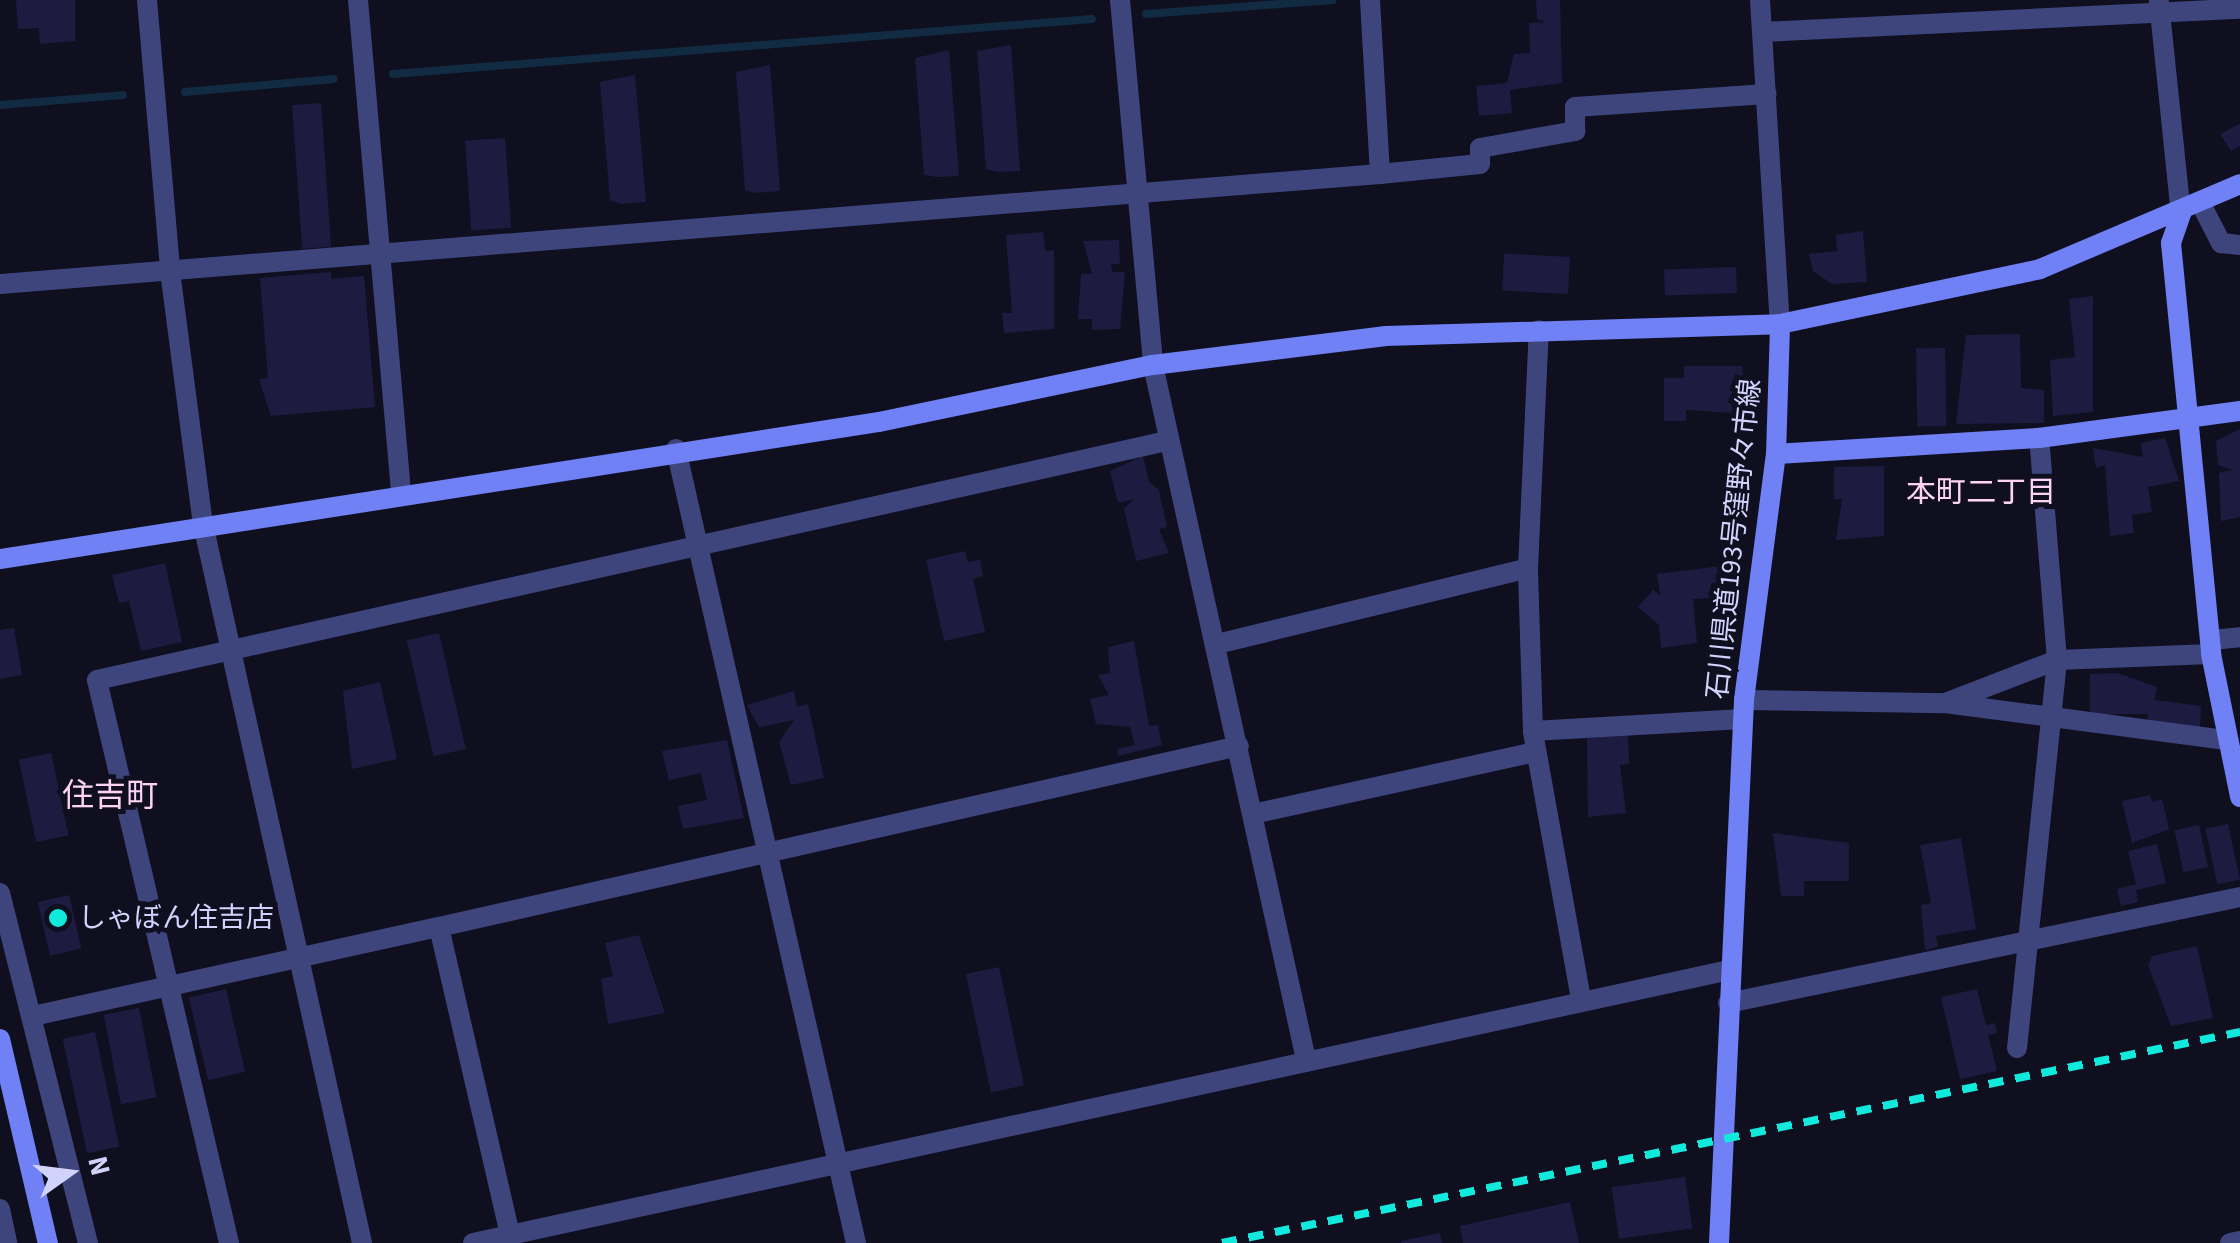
<!DOCTYPE html>
<meta charset="utf-8">
<style>
body{margin:0}
#map{position:relative;width:2240px;height:1243px;overflow:hidden;background:#0f0f20;font-family:"Source Sans 3","Noto Sans JP",sans-serif}
div>[style]{position:absolute}
.stream>*{height:8px;margin:-4px;padding:0 4px;transform-origin:4px;border-radius:4px;background:#112c42}
.building>*{inset:0;background:#1d1c40;transform-origin:0 0}
.street>*{height:20px;margin:-10px;padding:0 10px;transform-origin:10px;border-radius:10px;background:#3d457c}
.secondary>*{height:20px;margin:-10px;padding:0 10px;transform-origin:10px;border-radius:10px;background:#6f81f5}
.rail>*{height:8px;margin-top:-4px;transform-origin:0;background:repeating-linear-gradient(90deg,#10e9dc 0 15px,transparent 0 27px)}
.dots>*{width:28px;height:28px;translate:-50% -50%;box-sizing:border-box;border:5px solid #0f0f20;border-radius:50%}
span{translate:-50% -50%;white-space:nowrap;text-align:center;line-height:1.15;-webkit-text-stroke:10px #0f0f20;paint-order:stroke}
.street-label{font-size:28px;color:#d1d3fc}
.poi-label{font-size:28px;color:#d1d3fc}
.left{translate:0 -50%;text-align:left}
.neighbourhood-label{font-size:30px;color:#fcd3f4}
.quarter-label{font-size:32px;color:#fcd3f4}
.north{position:absolute;left:20px;top:1123px;width:100px;height:100px;-webkit-text-stroke:8px #0f0f20;paint-order:stroke;rotate:76deg;font-size:28px;font-weight:700;line-height:40px;text-align:center;color:#d1d3fc}
.north::after{content:'';display:block;margin:auto;width:35px;height:45px;background:#d1d3fc;clip-path:polygon(50% 0,100% 100%,50% 72%,0 100%)}
</style>
<div id="map">
<div class="stream">
<div style="left:1146px;top:14px;width:187px;rotate:-4.3deg"></div>
<div style="left:393px;top:74px;width:701px;rotate:-4.5deg"></div>
<div style="left:185px;top:92px;width:149px;rotate:-5deg"></div>
<div style="left:0;top:105px;width:123px;rotate:-4.6deg"></div>
</div>
<div class="building">
<div style="clip-path:polygon(16px 0,75px 0,75px 41px,40px 44px,39px 28px,18px 29px)"></div>
<div style="clip-path:polygon(1536px 0,1560px 0,1562px 83px,1510px 90px,1512px 113px,1479px 116px,1476px 86px,1507px 83px,1514px 54px,1530px 53px,1529px 23px,1547px 22px,1537px 19px)"></div>
<div style="clip-path:polygon(1011px 45px,1020px 171px,998px 172px,986px 169px,977px 51px)"></div>
<div style="clip-path:polygon(949px 50px,959px 176px,937px 177px,924px 175px,915px 58px)"></div>
<div style="clip-path:polygon(770px 65px,780px 191px,756px 193px,745px 190px,736px 72px)"></div>
<div style="clip-path:polygon(635px 75px,646px 202px,621px 204px,610px 200px,600px 82px)"></div>
<div style="left:321px;top:103px;width:144px;height:29px;rotate:86deg"></div>
<div style="clip-path:polygon(2240px 124px,2240px 146px,2231px 151px,2220px 134px)"></div>
<div style="left:505px;top:138px;width:90px;height:40px;rotate:86deg"></div>
<div style="clip-path:polygon(1863px 231px,1867px 282px,1832px 284px,1813px 271px,1809px 254px,1837px 251px,1836px 235px)"></div>
<div style="clip-path:polygon(1043px 232px,1045px 251px,1054px 250px,1054px 329px,1004px 333px,1002px 313px,1012px 313px,1006px 235px)"></div>
<div style="clip-path:polygon(1119px 240px,1120px 264px,1111px 264px,1112px 272px,1125px 272px,1120px 329px,1092px 330px,1092px 319px,1078px 319px,1081px 274px,1092px 274px,1083px 241px)"></div>
<div style="left:1570px;top:257px;width:37px;height:66px;rotate:93deg"></div>
<div style="left:1736px;top:267px;width:26px;height:72px;rotate:88deg"></div>
<div style="clip-path:polygon(331px 272px,331px 279px,364px 276px,375px 407px,271px 416px,259px 379px,268px 378px,260px 278px)"></div>
<div style="clip-path:polygon(2093px 296px,2093px 412px,2053px 416px,2050px 360px,2075px 357px,2069px 299px)"></div>
<div style="clip-path:polygon(2020px 334px,2021px 388px,2044px 390px,2044px 423px,1956px 424px,1966px 335px)"></div>
<div style="left:1945px;top:348px;width:78px;height:29px;rotate:89deg"></div>
<div style="clip-path:polygon(1684px 366px,1742px 366px,1748px 414px,1686px 410px,1686px 421px,1664px 421px,1664px 378px,1684px 378px)"></div>
<div style="clip-path:polygon(2240px 429px,2240px 517px,2221px 521px,2219px 473px,2232px 470px,2218px 465px,2216px 441px)"></div>
<div style="clip-path:polygon(2165px 438px,2179px 481px,2148px 487px,2152px 512px,2132px 515px,2134px 533px,2110px 536px,2105px 465px,2096px 468px,2093px 448px,2143px 457px,2141px 443px)"></div>
<div style="clip-path:polygon(1143px 456px,1149px 482px,1159px 490px,1167px 527px,1159px 529px,1169px 553px,1136px 561px,1124px 508px,1135px 499px,1118px 503px,1110px 471px)"></div>
<div style="clip-path:polygon(1884px 466px,1884px 536px,1836px 540px,1842px 499px,1834px 499px,1834px 467px)"></div>
<div style="clip-path:polygon(965px 551px,968px 562px,980px 560px,983px 576px,973px 579px,985px 632px,944px 641px,926px 560px)"></div>
<div style="clip-path:polygon(165px 563px,182px 642px,141px 651px,129px 601px,119px 603px,112px 575px)"></div>
<div style="clip-path:polygon(1721px 566px,1724px 597px,1693px 599px,1697px 643px,1661px 648px,1659px 625px,1638px 607px,1653px 590px,1660px 595px,1657px 574px)"></div>
<div style="clip-path:polygon(14px 628px,22px 675px,0 679px,0 630px)"></div>
<div style="left:439px;top:633px;width:119px;height:33px;rotate:77deg"></div>
<div style="clip-path:polygon(1134px 641px,1149px 726px,1158px 725px,1162px 745px,1118px 756px,1117px 749px,1135px 745px,1130px 727px,1096px 724px,1090px 699px,1109px 695px,1098px 675px,1110px 673px,1108px 647px)"></div>
<div style="clip-path:polygon(2117px 673px,2157px 687px,2155px 700px,2201px 706px,2200px 727px,2147px 723px,2148px 714px,2090px 714px,2090px 674px)"></div>
<div style="clip-path:polygon(380px 682px,397px 759px,352px 769px,343px 691px)"></div>
<div style="clip-path:polygon(794px 691px,797px 707px,808px 704px,824px 778px,791px 785px,779px 742px,794px 720px,759px 727px,747px 705px)"></div>
<div style="clip-path:polygon(1628px 733px,1629px 764px,1620px 765px,1626px 813px,1588px 817px,1587px 738px)"></div>
<div style="clip-path:polygon(727px 740px,744px 818px,683px 829px,678px 806px,707px 800px,701px 773px,669px 780px,662px 751px)"></div>
<div style="left:51px;top:753px;width:84px;height:33px;rotate:78deg"></div>
<div style="clip-path:polygon(2150px 795px,2152px 802px,2162px 799px,2169px 829px,2132px 843px,2122px 801px)"></div>
<div style="left:2228px;top:824px;width:57px;height:23px;rotate:78deg"></div>
<div style="left:2199px;top:825px;width:43px;height:25px;rotate:78deg"></div>
<div style="clip-path:polygon(1773px 833px,1849px 843px,1849px 881px,1804px 881px,1804px 896px,1781px 896px)"></div>
<div style="clip-path:polygon(1961px 838px,1976px 929px,1936px 936px,1938px 947px,1925px 950px,1921px 905px,1931px 903px,1920px 845px)"></div>
<div style="clip-path:polygon(2157px 844px,2166px 883px,2136px 890px,2138px 902px,2121px 906px,2117px 889px,2136px 884px,2128px 851px)"></div>
<div style="left:69px;top:895px;width:55px;height:32px;rotate:77deg"></div>
<div style="clip-path:polygon(639px 935px,665px 1013px,608px 1024px,601px 979px,613px 976px,605px 943px)"></div>
<div style="clip-path:polygon(2197px 946px,2213px 1018px,2171px 1026px,2148px 965px,2152px 956px)"></div>
<div style="left:999px;top:967px;width:121px;height:34px;rotate:78deg"></div>
<div style="left:226px;top:989px;width:85px;height:38px;rotate:77deg"></div>
<div style="clip-path:polygon(1977px 989px,1986px 1025px,1995px 1023px,1997px 1033px,1988px 1035px,1997px 1071px,1960px 1079px,1941px 997px)"></div>
<div style="left:139px;top:1008px;width:91px;height:36px;rotate:79deg"></div>
<div style="left:95px;top:1032px;width:117px;height:33px;rotate:78deg"></div>
<div style="left:1685px;top:1177px;width:52px;height:74px;rotate:82deg"></div>
<div style="clip-path:polygon(1570px 1202px,1579px 1243px,1463px 1243px,1460px 1226px)"></div>
<div style="clip-path:polygon(1440px 1233px,1442px 1243px,1401px 1243px,1401px 1241px)"></div>
</div>
<div class="street">
<div style="left:147px;top:0;width:272px;rotate:85.1deg"></div>
<div style="left:170px;top:271px;width:255px;rotate:82.6deg"></div>
<div style="left:203px;top:524px;width:736px;rotate:77.53deg"></div>
<div style="left:358px;top:0;width:495px;rotate:85deg"></div>
<div style="left:1120px;top:0;width:366px;rotate:84.8deg"></div>
<div style="left:1153px;top:365px;width:712px;rotate:77.58deg"></div>
<div style="left:1760px;top:0;width:325px;rotate:86.5deg"></div>
<div style="left:2159px;top:2px;width:213px;rotate:84.1deg"></div>
<div style="left:1762px;top:32px;width:479px;rotate:-2.8deg"></div>
<div style="left:1380px;top:174px;width:100px;rotate:-5.7deg"></div>
<div style="left:1480px;top:164px;width:16px;rotate:-90deg"></div>
<div style="left:1480px;top:148px;width:97px;rotate:-10.1deg"></div>
<div style="left:1575px;top:131px;width:24px;rotate:-90deg"></div>
<div style="left:1575px;top:107px;width:192px;rotate:-3.9deg"></div>
<div style="left:2201px;top:204px;width:44px;rotate:62.9deg"></div>
<div style="left:2221px;top:243px;width:19px;rotate:6deg"></div>
<div style="left:0;top:284px;width:1384px;rotate:-4.56deg"></div>
<div style="left:1380px;top:174px;width:174px;rotate:-93.3deg"></div>
<div style="left:676px;top:449px;width:814px;rotate:77.23deg"></div>
<div style="left:2213px;top:640px;width:27px;rotate:-6deg"></div>
<div style="left:1217px;top:644px;width:320px;rotate:-13.7deg"></div>
<div style="left:1744px;top:700px;width:201px;rotate:0.9deg"></div>
<div style="left:1945px;top:703px;width:120px;rotate:-21deg"></div>
<div style="left:2057px;top:660px;width:154px;rotate:-2.2deg"></div>
<div style="left:1945px;top:703px;width:282px;rotate:7.5deg"></div>
<div style="left:1533px;top:731px;width:163px;rotate:-91.8deg"></div>
<div style="left:1528px;top:568px;width:238px;rotate:-87.4deg"></div>
<div style="left:1253px;top:814px;width:290px;rotate:-12.4deg"></div>
<div style="left:0;top:893px;width:361px;rotate:75.9deg"></div>
<div style="left:439px;top:927px;width:820px;rotate:-12.75deg"></div>
<div style="left:1581px;top:999px;width:272px;rotate:-100.2deg"></div>
<div style="left:1533px;top:731px;width:210px;rotate:-3.3deg"></div>
<div style="left:1728px;top:1003px;width:523px;rotate:-11.7deg"></div>
<div style="left:33px;top:1016px;width:416px;rotate:-12.4deg"></div>
<div style="left:439px;top:927px;width:316px;rotate:77deg"></div>
<div style="left:2017px;top:1048px;width:390px;rotate:-84.1deg"></div>
<div style="left:2057px;top:660px;width:223px;rotate:-94.6deg"></div>
<div style="left:0;top:1209px;width:35px;rotate:78deg"></div>
<div style="left:229px;top:1243px;width:578px;rotate:-103.2deg"></div>
<div style="left:97px;top:680px;width:1096px;rotate:-12.59deg"></div>
<div style="left:473px;top:1243px;width:1285px;rotate:-12.26deg"></div>
<div style="left:2230px;top:1243px;width:10px;rotate:-11deg"></div>
</div>
<div class="secondary">
<div style="left:2181px;top:214px;width:31px;rotate:109deg"></div>
<div style="left:2171px;top:243px;width:413px;rotate:84.4deg"></div>
<div style="left:2211px;top:654px;width:146px;rotate:78.5deg"></div>
<div style="left:1776px;top:454px;width:263px;rotate:-3.5deg"></div>
<div style="left:2039px;top:438px;width:203px;rotate:-7.7deg"></div>
<div style="left:0;top:559px;width:890px;rotate:-8.86deg"></div>
<div style="left:879px;top:422px;width:280px;rotate:-11.8deg"></div>
<div style="left:1153px;top:365px;width:235px;rotate:-7.1deg"></div>
<div style="left:1386px;top:336px;width:394px;rotate:-1.7deg"></div>
<div style="left:0;top:1039px;width:210px;rotate:76.8deg"></div>
<div style="left:1719px;top:1243px;width:544px;rotate:-87.36deg"></div>
<div style="left:1744px;top:700px;width:248px;rotate:-82.6deg"></div>
<div style="left:1776px;top:454px;width:130px;rotate:-88.2deg"></div>
<div style="left:1780px;top:324px;width:266px;rotate:-11.9deg"></div>
<div style="left:2040px;top:269px;width:217px;rotate:-23deg"></div>
</div>
<div class="rail">
<div style="left:1222px;top:1243px;width:1040px;rotate:-11.71deg"></div>
</div>
<div class="dots">
<div style="left:58px;top:918px;background:#10e9dc"></div>
</div>
<div class="street-label">
<span style="left:1734px;top:539px;rotate:-84deg">石川県道193号窪野々市線</span>
</div>
<div class="poi-label">
<span class="left" style="left:78px;top:918px">しゃぼん住吉店</span>
</div>
<div class="neighbourhood-label">
<span style="left:1981px;top:493px">本町二丁目</span>
</div>
<div class="quarter-label">
<span style="left:110px;top:796px">住吉町</span>
</div>
<div class="north">N</div>
</div>
